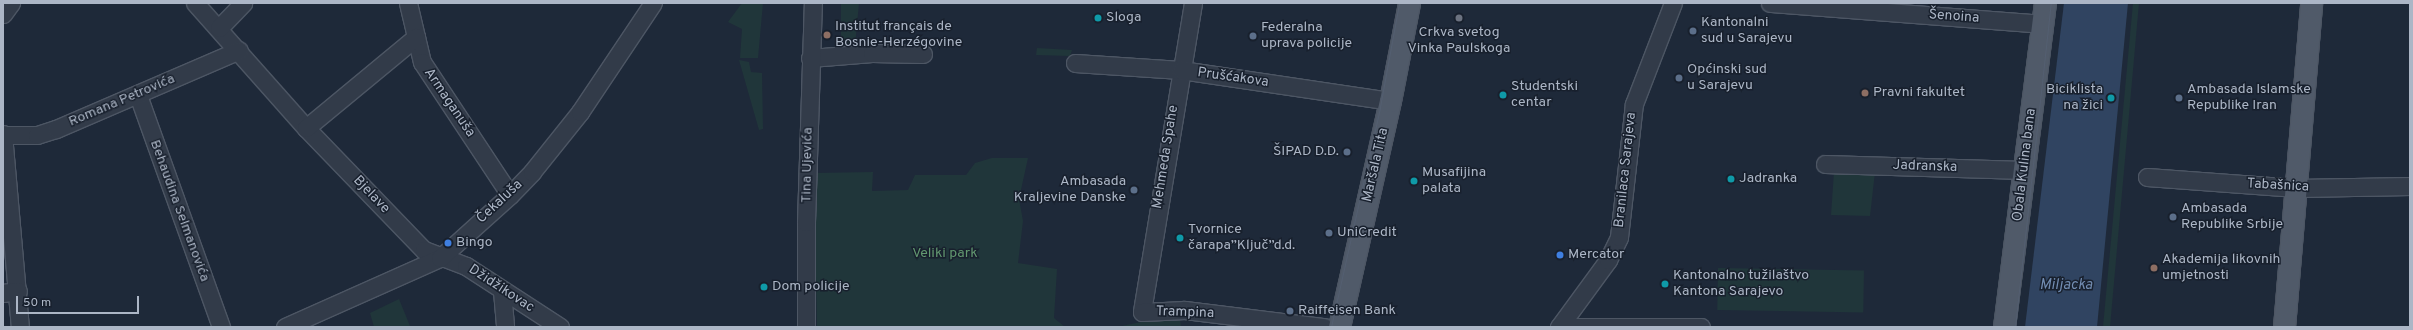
<!DOCTYPE html>
<meta charset="utf-8">
<style>
body{margin:0}
#map{position:relative;width:2413px;height:330px;overflow:hidden;background:#1e2939;font-family:Overpass,sans-serif}
div>[style]{position:absolute}
.green>*{inset:0;background:#20363a;transform-origin:0 0}
.water>*{inset:0;background:#304461}
.roads{filter:drop-shadow(1px 0 #4d5664) drop-shadow(-1px 0 #4d5664) drop-shadow(0 1px #4d5664) drop-shadow(0 -1px #4d5664)}
.minor>*{height:17px;margin:-8.5px;padding:0 8.5px;transform-origin:8.5px;border-radius:8.5px;background:#323b49}
.major>*{height:21px;margin:-10.5px;padding:0 10.5px;transform-origin:10.5px;border-radius:10.5px;background:#505a69}
.tram>*{height:1px;margin:-0.5px;padding:0 0.5px;transform-origin:0.5px;border-radius:0.5px;background:#545f71}
.dots>*{width:11px;height:11px;translate:-50% -50%;box-sizing:border-box;border:2px solid #18202d;border-radius:50%}
span{translate:-50% -50%;white-space:nowrap;text-align:center;line-height:1.15;-webkit-text-stroke:3px #18202d;paint-order:stroke}
.street-label{font-size:14px;color:#acb6c6}
.poi-label{font-size:14px;color:#acb6c6}
.left{translate:0 -50%;text-align:left}
.right{translate:-100% -50%;text-align:right}
.park-label{font-size:14px;color:#629870}
.water-label{font-size:15px;color:#728cb1;font-style:italic}
.frame{position:absolute;inset:0;border:4px solid #acb6c6;pointer-events:none}
.scale{position:absolute;left:16px;top:296px;width:123px;height:18px;box-sizing:border-box;border:2px solid #acb6c6;border-top:0;padding-left:5px;font-size:12px;line-height:14px;white-space:nowrap;color:#acb6c6;-webkit-text-stroke:3px #18202d;paint-order:stroke}
</style>
<div id="map">
<div class="green">
<div style="clip-path:polygon(742px 3px,763px 3px,758px 58px,740px 58px,742px 29px,728px 22px)"></div>
<div style="clip-path:polygon(841px 3px,859px 3px,855px 46px,841px 46px)"></div>
<div style="clip-path:polygon(2133px 3px,2139px 3px,2110px 327px,2103px 327px)"></div>
<div style="clip-path:polygon(1037px 48px,1072px 50px,1070px 56px,1036px 55px)"></div>
<div style="clip-path:polygon(739px 60px,749px 62px,751px 72px,762px 73px,763px 129px,759px 130px)"></div>
<div style="clip-path:polygon(992px 158px,1028px 158px,1019px 199px,1023px 221px,1018px 263px,1057px 269px,1054px 318px,1065px 327px,817px 327px,814px 173px,873px 172px,872px 191px,908px 190px,915px 175px,966px 175px,975px 163px)"></div>
<div style="clip-path:polygon(1834px 172px,1875px 172px,1870px 216px,1831px 215px)"></div>
<div style="left:1718px;top:268px;width:146px;height:42px;rotate:1deg"></div>
<div style="clip-path:polygon(399px 299px,410px 326px,374px 327px,370px 313px)"></div>
<div style="clip-path:polygon(1180px 320px,1181px 327px,1117px 327px,1141px 322px)"></div>
</div>
<div class="water">
<div style="clip-path:polygon(2064px 3px,2128px 3px,2097px 327px,2025px 327px)"></div>
</div>
<div class="roads">
<div class="minor">
<div style="left:195px;top:3px;width:167px;rotate:48.4deg"></div>
<div style="left:306px;top:128px;width:170px;rotate:46deg"></div>
<div style="left:424px;top:250px;width:45px;rotate:20.9deg"></div>
<div style="left:466px;top:266px;width:112px;rotate:33deg"></div>
<div style="left:408px;top:3px;width:61px;rotate:76.7deg"></div>
<div style="left:422px;top:62px;width:159px;rotate:56.5deg"></div>
<div style="left:1193px;top:3px;width:313px;rotate:99.4deg"></div>
<div style="left:1142px;top:312px;width:43px;rotate:-2.7deg"></div>
<div style="left:1185px;top:310px;width:140px;rotate:7deg"></div>
<div style="left:1770px;top:3px;width:273px;rotate:4.4deg"></div>
<div style="left:3px;top:14px;width:14px;rotate:-54deg"></div>
<div style="left:219px;top:28px;width:35px;rotate:-46deg"></div>
<div style="left:810px;top:58px;width:62px;rotate:-4.6deg"></div>
<div style="left:872px;top:53px;width:51px;rotate:1.1deg"></div>
<div style="left:1075px;top:63px;width:106px;rotate:3.8deg"></div>
<div style="left:1181px;top:70px;width:211px;rotate:8.4deg"></div>
<div style="left:138px;top:95px;width:246px;rotate:70.3deg"></div>
<div style="left:306px;top:128px;width:143px;rotate:-39.6deg"></div>
<div style="left:3px;top:134px;width:194px;rotate:85deg"></div>
<div style="left:4px;top:135px;width:33px"></div>
<div style="left:37px;top:135px;width:20px;rotate:-18deg"></div>
<div style="left:56px;top:129px;width:199px;rotate:-23.3deg"></div>
<div style="left:1825px;top:164px;width:199px;rotate:1.7deg"></div>
<div style="left:2147px;top:177px;width:150px;rotate:4.2deg"></div>
<div style="left:2297px;top:188px;width:113px;rotate:-1deg"></div>
<div style="left:502px;top:291px;width:36px;rotate:85deg"></div>
<div style="left:3px;top:293px;width:15px;rotate:-8deg"></div>
<div style="left:285px;top:327px;width:170px;rotate:-24deg"></div>
<div style="left:440px;top:258px;width:94px;rotate:-42deg"></div>
<div style="left:510px;top:195px;width:32px;rotate:-46deg"></div>
<div style="left:532px;top:172px;width:77px;rotate:-51.3deg"></div>
<div style="left:580px;top:112px;width:131px;rotate:-56.2deg"></div>
<div style="left:806px;top:327px;width:105px;rotate:-90deg"></div>
<div style="left:806px;top:222px;width:219px;rotate:-88.2deg"></div>
<div style="left:1559px;top:327px;width:83px;rotate:-53.8deg"></div>
<div style="left:1608px;top:260px;width:25px;rotate:-64deg"></div>
<div style="left:1619px;top:237px;width:134px;rotate:-83.6deg"></div>
<div style="left:1634px;top:104px;width:108px;rotate:-68.9deg"></div>
<div style="left:1559px;top:327px;width:142px"></div>
</div>
<div class="major">
<div style="left:1339px;top:327px;width:232px;rotate:-77.3deg"></div>
<div style="left:1390px;top:101px;width:100px;rotate:-79deg"></div>
<div style="left:2004px;top:327px;width:327px;rotate:-82.8deg"></div>
<div style="left:2284px;top:327px;width:325px;rotate:-85.2deg"></div>
</div>
</div>
<div class="tram">
<div style="left:1331px;top:327px;width:225px;rotate:-77.4deg"></div>
<div style="left:1380px;top:107px;width:106px;rotate:-79.6deg"></div>
<div style="left:2015px;top:327px;width:326px;rotate:-83.7deg"></div>
</div>
<div class="dots">
<div style="left:1098px;top:18px;background:#0f9aa8"></div>
<div style="left:1459px;top:18px;background:#6b7280"></div>
<div style="left:1693px;top:31px;background:#5c6f8a"></div>
<div style="left:827px;top:35px;background:#8d6e63"></div>
<div style="left:1253px;top:36px;background:#5c6f8a"></div>
<div style="left:1679px;top:78px;background:#5c6f8a"></div>
<div style="left:1865px;top:93px;background:#8d6e63"></div>
<div style="left:1503px;top:95px;background:#0f9aa8"></div>
<div style="left:2111px;top:98px;background:#0f9aa8"></div>
<div style="left:2179px;top:98px;background:#5c6f8a"></div>
<div style="left:1347px;top:152px;background:#5c6f8a"></div>
<div style="left:1731px;top:179px;background:#0f9aa8"></div>
<div style="left:1414px;top:181px;background:#0f9aa8"></div>
<div style="left:1134px;top:190px;background:#5c6f8a"></div>
<div style="left:2173px;top:217px;background:#5c6f8a"></div>
<div style="left:1329px;top:233px;background:#5c6f8a"></div>
<div style="left:1180px;top:238px;background:#0f9aa8"></div>
<div style="left:448px;top:243px;background:#3f7fe0"></div>
<div style="left:1560px;top:255px;background:#3f7fe0"></div>
<div style="left:2154px;top:268px;background:#8d6e63"></div>
<div style="left:1665px;top:284px;background:#0f9aa8"></div>
<div style="left:764px;top:287px;background:#0f9aa8"></div>
<div style="left:1290px;top:311px;background:#5c6f8a"></div>
</div>
<div class="street-label">
<span style="left:1954px;top:17px;rotate:4deg">Šenoina</span>
<span style="left:1233px;top:78px;rotate:8deg">Prušćakova</span>
<span style="left:122px;top:101px;rotate:-23deg">Romana Petrovića</span>
<span style="left:449px;top:103px;rotate:56deg">Armaganuša</span>
<span style="left:1166px;top:157px;rotate:-81deg">Mehmeda Spahe</span>
<span style="left:808px;top:165px;rotate:-89deg">Tina Ujevića</span>
<span style="left:1376px;top:165px;rotate:-77deg">Maršala Tita</span>
<span style="left:2025px;top:165px;rotate:-83deg">Obala Kulina bana</span>
<span style="left:1925px;top:167px;rotate:2deg">Jadranska</span>
<span style="left:1626px;top:170px;rotate:-84deg">Branilaca Sarajeva</span>
<span style="left:2278px;top:186px;rotate:3deg">Tabašnica</span>
<span style="left:371px;top:195px;rotate:46deg">Bjelave</span>
<span style="left:500px;top:202px;rotate:-43deg">Čekaluša</span>
<span style="left:179px;top:211px;rotate:70deg">Behaudina Selmanovića</span>
<span style="left:501px;top:289px;rotate:33deg">Džidžikovac</span>
<span style="left:1185px;top:313px;rotate:2deg">Trampina</span>
</div>
<div class="poi-label">
<span class="left" style="left:1106px;top:18px">Sloga</span>
<span class="left" style="left:1701px;top:31px">Kantonalni<br>sud u Sarajevu</span>
<span class="left" style="left:835px;top:35px">Institut français de<br>Bosnie-Herzégovine</span>
<span class="left" style="left:1261px;top:36px">Federalna<br>uprava policije</span>
<span style="left:1459px;top:41px">Crkva svetog<br>Vinka Paulskoga</span>
<span class="left" style="left:1687px;top:78px">Općinski sud<br>u Sarajevu</span>
<span class="left" style="left:1511px;top:95px">Studentski<br>centar</span>
<span class="right" style="left:2103px;top:98px">Biciklista<br>na žici</span>
<span class="left" style="left:2187px;top:98px">Ambasada Islamske<br>Republike Iran</span>
<span class="left" style="left:1873px;top:93px">Pravni fakultet</span>
<span class="right" style="left:1339px;top:152px">ŠIPAD D.D.</span>
<span class="left" style="left:1422px;top:181px">Musafijina<br>palata</span>
<span class="left" style="left:1739px;top:179px">Jadranka</span>
<span class="right" style="left:1126px;top:190px">Ambasada<br>Kraljevine Danske</span>
<span class="left" style="left:2181px;top:217px">Ambasada<br>Republike Srbije</span>
<span class="left" style="left:1188px;top:238px">Tvornice<br>čarapa”Ključ”d.d.</span>
<span class="left" style="left:1337px;top:233px">UniCredit</span>
<span class="left" style="left:456px;top:243px">Bingo</span>
<span class="left" style="left:1568px;top:255px">Mercator</span>
<span class="left" style="left:2162px;top:268px">Akademija likovnih<br>umjetnosti</span>
<span class="left" style="left:1673px;top:284px">Kantonalno tužilaštvo<br>Kantona Sarajevo</span>
<span class="left" style="left:772px;top:287px">Dom policije</span>
<span class="left" style="left:1298px;top:311px">Raiffeisen Bank</span>
</div>
<div class="park-label">
<span style="left:945px;top:254px">Veliki park</span>
</div>
<div class="water-label">
<span style="left:2066px;top:286px">Miljacka</span>
</div>
<div class="frame"></div>
<div class="scale">50 m</div>
</div>
